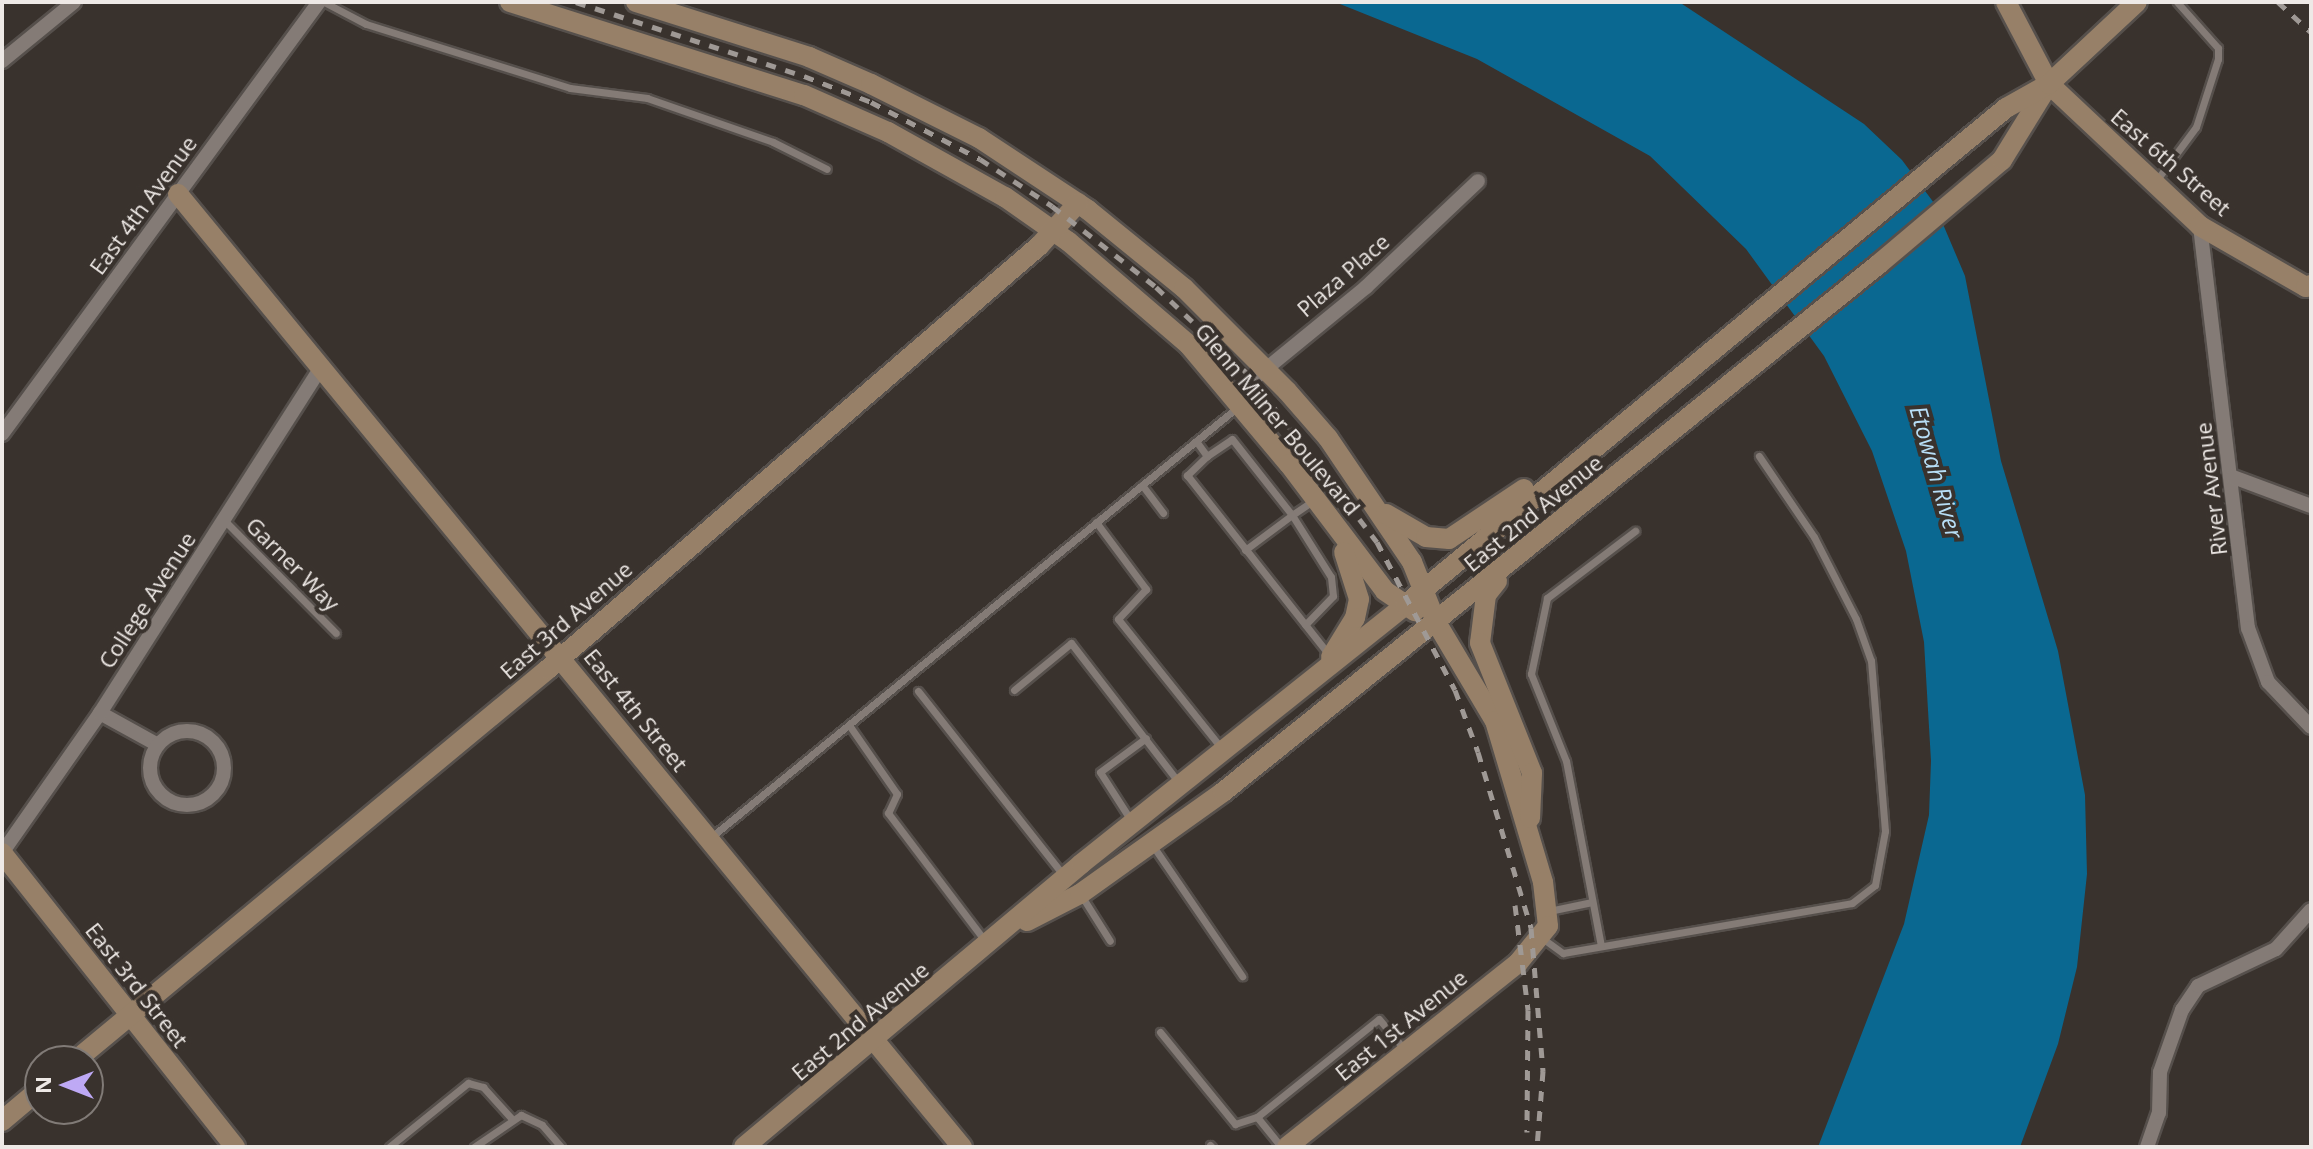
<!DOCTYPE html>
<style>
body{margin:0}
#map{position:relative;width:2313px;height:1149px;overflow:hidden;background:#39322d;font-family:"Open Sans",sans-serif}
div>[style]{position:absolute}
.water>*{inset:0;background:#0a6891}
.roads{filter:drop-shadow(2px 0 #56504c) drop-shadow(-2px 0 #56504c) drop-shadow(0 2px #56504c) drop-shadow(0 -2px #56504c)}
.lane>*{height:7px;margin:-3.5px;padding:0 3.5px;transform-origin:3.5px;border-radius:3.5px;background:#847b76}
.street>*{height:14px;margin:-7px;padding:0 7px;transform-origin:7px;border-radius:7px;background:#847b76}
.street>.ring{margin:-7px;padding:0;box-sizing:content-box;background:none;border:14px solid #847b76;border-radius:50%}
.secondary>*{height:20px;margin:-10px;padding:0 10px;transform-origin:10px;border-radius:10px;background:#978068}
.rail>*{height:5px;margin-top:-2.5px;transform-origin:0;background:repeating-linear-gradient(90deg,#9f9995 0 10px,transparent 0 20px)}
span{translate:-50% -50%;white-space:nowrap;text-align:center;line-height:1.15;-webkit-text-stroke:8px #39322d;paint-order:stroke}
.street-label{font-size:22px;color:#eee9e6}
.water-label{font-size:24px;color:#b7def6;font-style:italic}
.frame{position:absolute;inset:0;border:4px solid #eee9e6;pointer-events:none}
.north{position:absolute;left:24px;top:1045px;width:80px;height:80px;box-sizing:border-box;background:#39322d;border:2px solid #817b77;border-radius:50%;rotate:270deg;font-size:22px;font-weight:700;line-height:32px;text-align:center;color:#eee9e6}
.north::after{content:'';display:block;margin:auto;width:28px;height:36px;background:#bea9f5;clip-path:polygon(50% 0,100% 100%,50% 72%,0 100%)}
</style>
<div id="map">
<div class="water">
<div style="clip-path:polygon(1335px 2px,1679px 2px,1864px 124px,1902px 160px,1934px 203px,1965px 276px,2001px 461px,2058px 651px,2085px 795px,2087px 874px,2077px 967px,2058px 1044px,2020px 1147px,1818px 1147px,1904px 924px,1929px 815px,1931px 761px,1924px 642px,1906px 551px,1872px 451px,1824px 356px,1746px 249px,1650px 156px,1477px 59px)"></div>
</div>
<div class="roads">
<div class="lane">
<div style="left:324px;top:2px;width:47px;rotate:27.6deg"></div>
<div style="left:366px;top:24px;width:214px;rotate:17.4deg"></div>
<div style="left:570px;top:88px;width:78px;rotate:7.4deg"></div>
<div style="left:647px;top:98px;width:133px;rotate:19.2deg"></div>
<div style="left:773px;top:142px;width:60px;rotate:26.6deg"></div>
<div style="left:2156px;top:181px;width:67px;rotate:-53.5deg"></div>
<div style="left:2196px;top:127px;width:71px;rotate:-72.1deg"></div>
<div style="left:2218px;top:59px;width:11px;rotate:-90deg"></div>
<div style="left:2218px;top:48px;width:62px;rotate:-131.7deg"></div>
<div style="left:1196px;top:441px;width:19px;rotate:54deg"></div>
<div style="left:1207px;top:456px;width:28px;rotate:136deg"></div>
<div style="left:1187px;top:475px;width:231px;rotate:51.7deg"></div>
<div style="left:1207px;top:456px;width:30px;rotate:-34deg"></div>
<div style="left:1232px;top:439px;width:97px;rotate:51.7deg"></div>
<div style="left:1292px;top:515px;width:27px;rotate:-34deg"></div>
<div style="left:1142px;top:485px;width:35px;rotate:53deg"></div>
<div style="left:224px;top:520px;width:159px;rotate:45.3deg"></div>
<div style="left:1096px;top:522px;width:84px;rotate:53.3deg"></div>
<div style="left:1146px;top:589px;width:41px;rotate:133deg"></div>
<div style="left:1118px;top:619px;width:168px;rotate:51.3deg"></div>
<div style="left:1245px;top:550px;width:59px;rotate:-36.7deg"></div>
<div style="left:1292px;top:515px;width:73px;rotate:57.8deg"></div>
<div style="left:1331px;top:577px;width:19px;rotate:84deg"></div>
<div style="left:1333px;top:596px;width:40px;rotate:134deg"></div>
<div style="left:1014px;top:690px;width:74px;rotate:-39.5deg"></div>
<div style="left:1071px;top:643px;width:178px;rotate:52.3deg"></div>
<div style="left:918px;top:691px;width:236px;rotate:51.7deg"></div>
<div style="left:849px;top:725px;width:84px;rotate:55.2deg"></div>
<div style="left:897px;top:794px;width:21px;rotate:115deg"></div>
<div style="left:888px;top:813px;width:161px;rotate:52.8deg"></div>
<div style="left:1132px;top:822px;width:59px;rotate:-122.6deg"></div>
<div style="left:1100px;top:772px;width:57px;rotate:-36.5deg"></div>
<div style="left:710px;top:838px;width:683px;rotate:-39.24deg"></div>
<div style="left:1153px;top:846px;width:158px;rotate:55.6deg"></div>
<div style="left:1081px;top:895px;width:54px;rotate:57.8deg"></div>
<div style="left:1549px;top:911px;width:44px;rotate:-11.8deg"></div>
<div style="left:1542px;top:938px;width:26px;rotate:36deg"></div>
<div style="left:1563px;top:953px;width:293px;rotate:-9.8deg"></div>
<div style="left:1852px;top:903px;width:29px;rotate:-38deg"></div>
<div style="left:1875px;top:885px;width:55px;rotate:-79.5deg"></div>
<div style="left:1885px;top:831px;width:171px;rotate:-94.7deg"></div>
<div style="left:1871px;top:661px;width:45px;rotate:-109.7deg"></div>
<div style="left:1856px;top:619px;width:92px;rotate:-117.1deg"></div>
<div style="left:1814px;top:537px;width:98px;rotate:-124.2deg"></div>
<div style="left:1601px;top:946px;width:188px;rotate:-100.7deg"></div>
<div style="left:1566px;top:761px;width:94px;rotate:-111.9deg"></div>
<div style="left:1531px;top:674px;width:78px;rotate:-78.1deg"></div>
<div style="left:1547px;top:598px;width:111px;rotate:-37.3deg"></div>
<div style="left:1160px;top:1032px;width:119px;rotate:50.8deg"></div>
<div style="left:1235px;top:1124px;width:23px;rotate:-18deg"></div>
<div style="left:1257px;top:1117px;width:38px;rotate:51deg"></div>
<div style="left:1257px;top:1117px;width:156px;rotate:-38.8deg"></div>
<div style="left:1379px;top:1019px;width:40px;rotate:50deg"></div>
<div style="left:1210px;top:1145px;width:3px;rotate:45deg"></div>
<div style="left:389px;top:1147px;width:102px;rotate:-39deg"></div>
<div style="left:468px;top:1083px;width:16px;rotate:15deg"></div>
<div style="left:483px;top:1087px;width:42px;rotate:47.9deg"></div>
<div style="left:474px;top:1147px;width:57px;rotate:-34.2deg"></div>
<div style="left:521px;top:1115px;width:23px;rotate:25deg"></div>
<div style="left:542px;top:1125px;width:29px;rotate:49deg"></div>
</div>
<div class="street">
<div style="left:2px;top:61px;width:93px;rotate:-39.3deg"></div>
<div style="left:2200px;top:226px;width:405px;rotate:83.2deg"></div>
<div style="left:2248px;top:628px;width:58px;rotate:69.7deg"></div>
<div style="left:2268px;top:682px;width:62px;rotate:46.3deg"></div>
<div style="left:1233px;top:396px;width:172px;rotate:-39.3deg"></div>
<div style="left:1366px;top:287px;width:154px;rotate:-43.4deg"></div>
<div style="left:2px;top:434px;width:536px;rotate:-53.73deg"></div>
<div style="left:2233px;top:477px;width:83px;rotate:20.4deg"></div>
<div style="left:100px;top:713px;width:66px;rotate:28.9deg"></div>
<div class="ring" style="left:150px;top:731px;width:60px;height:60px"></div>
<div style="left:2px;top:853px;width:171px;rotate:-55deg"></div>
<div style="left:100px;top:713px;width:412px;rotate:-57.4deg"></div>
<div style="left:2147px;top:1147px;width:36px;rotate:-71deg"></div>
<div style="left:2159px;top:1113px;width:41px;rotate:-88.6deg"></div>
<div style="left:2160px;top:1072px;width:66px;rotate:-70.5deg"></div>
<div style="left:2182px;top:1010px;width:29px;rotate:-56deg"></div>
<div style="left:2198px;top:986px;width:86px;rotate:-25.4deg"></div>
<div style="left:2276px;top:949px;width:52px;rotate:-48.1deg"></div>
</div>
<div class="secondary">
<div style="left:510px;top:2px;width:308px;rotate:17.6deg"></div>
<div style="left:804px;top:95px;width:92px;rotate:23.8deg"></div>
<div style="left:888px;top:132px;width:134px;rotate:29.1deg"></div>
<div style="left:1005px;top:197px;width:78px;rotate:35.1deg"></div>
<div style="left:1069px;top:242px;width:158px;rotate:40.6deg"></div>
<div style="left:1189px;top:345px;width:155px;rotate:50deg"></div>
<div style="left:1289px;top:464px;width:159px;rotate:52.9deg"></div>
<div style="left:1385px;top:591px;width:36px;rotate:34deg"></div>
<div style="left:636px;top:2px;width:182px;rotate:17.6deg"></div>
<div style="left:809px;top:57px;width:68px;rotate:23.5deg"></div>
<div style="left:871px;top:84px;width:121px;rotate:26.6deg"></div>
<div style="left:979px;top:138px;width:131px;rotate:33.4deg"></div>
<div style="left:1088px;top:210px;width:124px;rotate:39.1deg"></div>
<div style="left:1184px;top:288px;width:146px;rotate:45deg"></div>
<div style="left:1287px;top:391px;width:62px;rotate:48.9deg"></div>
<div style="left:1328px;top:438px;width:150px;rotate:55.9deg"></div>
<div style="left:1412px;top:562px;width:65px;rotate:68.2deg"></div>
<div style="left:1436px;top:622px;width:115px;rotate:59.2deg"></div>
<div style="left:1495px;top:721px;width:168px;rotate:73.4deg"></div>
<div style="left:1543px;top:882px;width:44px;rotate:83.5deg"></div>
<div style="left:1548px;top:926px;width:48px;rotate:129deg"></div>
<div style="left:1518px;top:963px;width:295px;rotate:141.5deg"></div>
<div style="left:2006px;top:2px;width:93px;rotate:62.3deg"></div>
<div style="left:2049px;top:84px;width:207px;rotate:43.2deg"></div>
<div style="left:2200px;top:226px;width:122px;rotate:29.9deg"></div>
<div style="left:2306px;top:287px;width:5px;rotate:-22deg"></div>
<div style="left:178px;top:194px;width:1234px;rotate:50.56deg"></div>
<div style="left:1386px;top:514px;width:46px;rotate:29.9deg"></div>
<div style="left:1426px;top:537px;width:23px;rotate:5deg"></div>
<div style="left:1449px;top:539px;width:90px;rotate:-33.7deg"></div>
<div style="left:1497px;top:581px;width:18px;rotate:128deg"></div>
<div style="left:1486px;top:595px;width:48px;rotate:97.1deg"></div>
<div style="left:1480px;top:643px;width:140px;rotate:68.2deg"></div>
<div style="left:1532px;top:773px;width:45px;rotate:92.5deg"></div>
<div style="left:1331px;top:657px;width:46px;rotate:-58.4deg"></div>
<div style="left:1355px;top:618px;width:19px;rotate:-78deg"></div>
<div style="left:1359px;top:599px;width:49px;rotate:-107.7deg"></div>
<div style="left:2px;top:853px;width:375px;rotate:51.6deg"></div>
<div style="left:1027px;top:921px;width:59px;rotate:-27deg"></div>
<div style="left:1080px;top:894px;width:176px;rotate:-35.5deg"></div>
<div style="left:1223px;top:792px;width:842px;rotate:-38.83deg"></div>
<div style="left:1879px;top:264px;width:161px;rotate:-40.2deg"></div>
<div style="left:2002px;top:160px;width:86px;rotate:-58.3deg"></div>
<div style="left:75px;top:1061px;width:614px;rotate:-39.65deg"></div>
<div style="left:548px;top:669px;width:648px;rotate:-40.75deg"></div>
<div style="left:1039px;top:246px;width:58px;rotate:-47.8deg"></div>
<div style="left:2px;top:1121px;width:50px;rotate:-40.1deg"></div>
<div style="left:744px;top:1147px;width:440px;rotate:-40deg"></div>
<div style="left:1081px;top:864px;width:415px;rotate:-38.6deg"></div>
<div style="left:1405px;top:605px;width:780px;rotate:-39.59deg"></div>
<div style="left:2006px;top:108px;width:49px;rotate:-29.2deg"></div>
<div style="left:2049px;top:84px;width:120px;rotate:-43deg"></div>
</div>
</div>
<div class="rail">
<div style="left:576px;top:2px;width:240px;rotate:18deg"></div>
<div style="left:804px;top:76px;width:72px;rotate:21.2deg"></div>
<div style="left:871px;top:102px;width:123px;rotate:27.6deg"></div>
<div style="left:980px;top:159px;width:86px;rotate:33.1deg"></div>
<div style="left:1052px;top:206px;width:132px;rotate:37.9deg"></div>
<div style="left:1156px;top:287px;width:129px;rotate:43.4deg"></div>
<div style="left:1250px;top:376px;width:209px;rotate:52.6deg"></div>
<div style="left:1377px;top:542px;width:167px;rotate:62.2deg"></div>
<div style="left:1455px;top:690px;width:66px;rotate:69.6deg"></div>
<div style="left:1478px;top:752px;width:184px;rotate:73.2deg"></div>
<div style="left:1531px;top:928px;width:144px;rotate:85.2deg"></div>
<div style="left:1543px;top:1071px;width:76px;rotate:94.5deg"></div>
<div style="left:2278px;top:2px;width:45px;rotate:42.3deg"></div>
<div style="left:1515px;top:905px;width:106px;rotate:82.9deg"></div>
<div style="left:1528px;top:1010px;width:122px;rotate:90.5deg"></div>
</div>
<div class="street-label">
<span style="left:2171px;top:162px;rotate:41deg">East 6th Street</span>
<span style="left:143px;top:205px;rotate:-54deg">East 4th Avenue</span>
<span style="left:1343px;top:275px;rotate:-41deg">Plaza Place</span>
<span style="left:1278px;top:419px;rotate:50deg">Glenn Milner Boulevard</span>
<span style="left:2211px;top:489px;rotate:-97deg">River Avenue</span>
<span style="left:1533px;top:513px;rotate:-39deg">East 2nd Avenue</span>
<span style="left:293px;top:564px;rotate:45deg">Garner Way</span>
<span style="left:147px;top:600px;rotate:-57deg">College Avenue</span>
<span style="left:566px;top:620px;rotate:-41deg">East 3rd Avenue</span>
<span style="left:636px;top:710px;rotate:51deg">East 4th Street</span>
<span style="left:137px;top:985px;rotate:52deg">East 3rd Street</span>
<span style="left:860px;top:1021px;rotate:-40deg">East 2nd Avenue</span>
<span style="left:1401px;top:1025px;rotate:-39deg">East 1st Avenue</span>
</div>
<div class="water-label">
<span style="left:1937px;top:472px;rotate:74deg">Etowah River</span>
</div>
<div class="frame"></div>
<div class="north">N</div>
</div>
